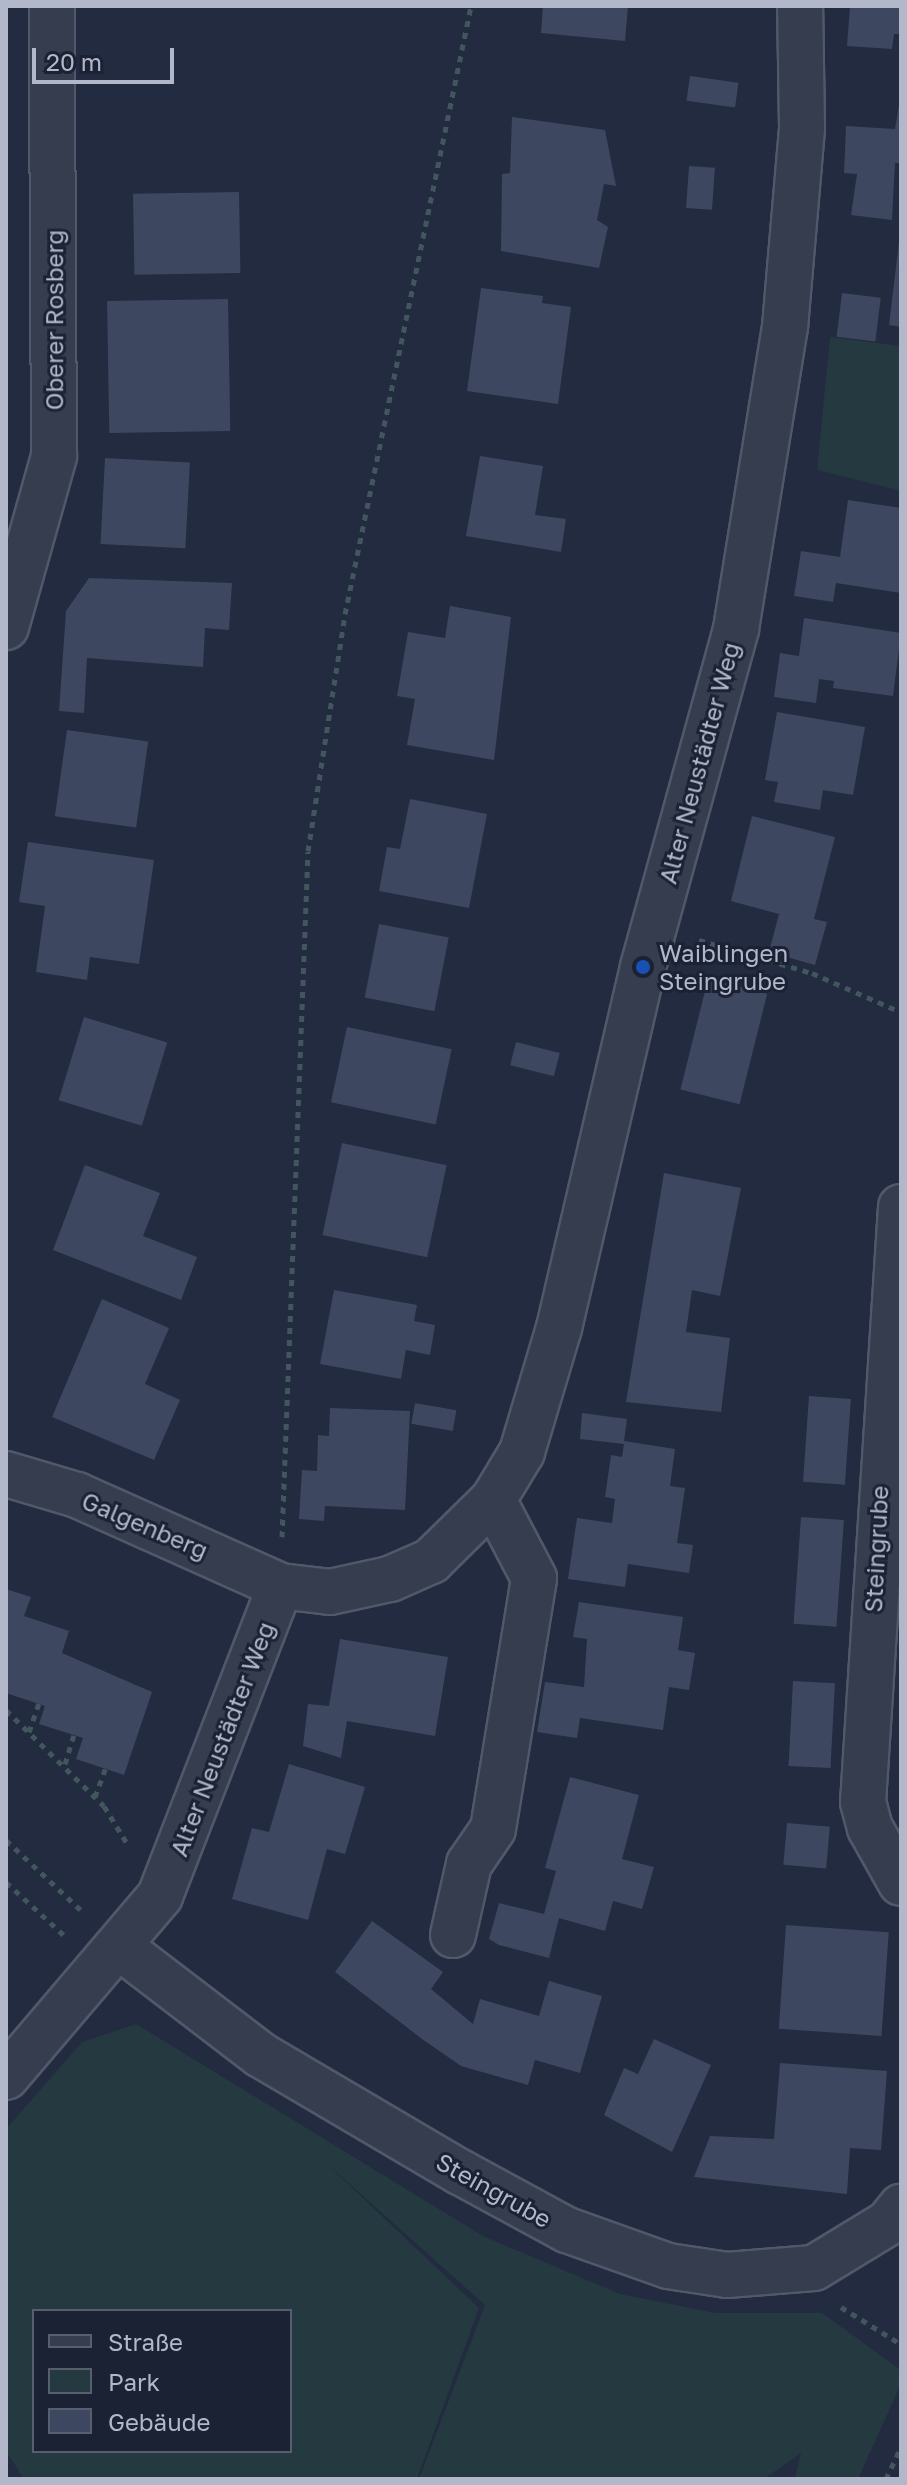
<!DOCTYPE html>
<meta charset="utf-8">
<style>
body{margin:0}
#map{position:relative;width:907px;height:2485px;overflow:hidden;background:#222b3f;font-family:"Golos Text",sans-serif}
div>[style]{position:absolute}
.green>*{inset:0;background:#243940}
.building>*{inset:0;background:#3e4760;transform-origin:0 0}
.path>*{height:5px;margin-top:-2.5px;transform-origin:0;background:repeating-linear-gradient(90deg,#42565d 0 6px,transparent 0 12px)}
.roads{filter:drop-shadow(2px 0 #51586a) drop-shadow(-2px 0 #51586a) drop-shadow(0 2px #51586a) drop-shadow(0 -2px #51586a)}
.minor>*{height:44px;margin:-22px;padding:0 22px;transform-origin:22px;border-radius:22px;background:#363d4f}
.dots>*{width:22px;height:22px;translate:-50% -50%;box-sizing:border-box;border:4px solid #1b2234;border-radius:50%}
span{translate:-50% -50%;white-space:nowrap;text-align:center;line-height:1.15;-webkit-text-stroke:6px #1b2234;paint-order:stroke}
.street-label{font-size:24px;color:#b2b8ca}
.poi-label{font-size:24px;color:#b2b8ca}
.left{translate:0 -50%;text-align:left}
.frame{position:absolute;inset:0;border:8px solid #b2b8ca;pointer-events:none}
.legend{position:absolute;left:32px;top:2309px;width:260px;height:144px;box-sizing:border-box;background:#1b2234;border:2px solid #575e70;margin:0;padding:10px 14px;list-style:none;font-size:24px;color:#b2b8ca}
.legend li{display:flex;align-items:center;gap:16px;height:40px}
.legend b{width:40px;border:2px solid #575e70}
.scale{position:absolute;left:32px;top:48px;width:142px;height:36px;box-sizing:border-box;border:4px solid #b2b8ca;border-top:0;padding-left:10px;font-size:24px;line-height:28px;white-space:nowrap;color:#b2b8ca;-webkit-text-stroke:6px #1b2234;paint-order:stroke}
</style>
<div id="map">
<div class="green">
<div style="clip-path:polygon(830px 337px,901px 346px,901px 491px,817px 470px)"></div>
<div style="clip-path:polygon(evenodd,136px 2024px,483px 2236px,620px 2294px,716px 2313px,822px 2313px,901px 2370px,901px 2384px,858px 2479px,795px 2479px,801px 2453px,764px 2479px,419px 2479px,485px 2305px,326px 2163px,479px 2308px,417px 2479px,24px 2479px,6px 2451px,6px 2129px,82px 2042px,136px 2024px,34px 2311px,290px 2311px,290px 2451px,34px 2451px,34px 2311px)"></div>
</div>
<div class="building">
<div style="clip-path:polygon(543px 6px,628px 6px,625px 41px,541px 33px)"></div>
<div style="clip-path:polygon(850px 6px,901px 6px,901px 34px,894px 34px,892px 49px,847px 46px)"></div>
<div style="left:690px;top:76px;width:49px;height:25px;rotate:8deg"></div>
<div style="clip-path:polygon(901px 93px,901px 163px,895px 163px,892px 220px,851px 215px,857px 174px,844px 173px,846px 126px,895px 129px)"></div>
<div style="clip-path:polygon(512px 117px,605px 130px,616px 186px,604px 184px,597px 220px,608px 227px,599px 268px,501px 251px,502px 174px,510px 173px)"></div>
<div style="left:689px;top:166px;width:26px;height:42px;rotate:4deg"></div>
<div style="left:239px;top:192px;width:81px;height:106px;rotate:89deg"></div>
<div style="clip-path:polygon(899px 242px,901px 242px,901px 327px,889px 325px)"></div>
<div style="clip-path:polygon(481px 288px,543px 296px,542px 303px,571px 307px,558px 404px,467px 391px)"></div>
<div style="left:842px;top:293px;width:39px;height:44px;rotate:7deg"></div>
<div style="left:228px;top:299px;width:132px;height:121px;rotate:89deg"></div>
<div style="clip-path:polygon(480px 456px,543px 466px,535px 515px,566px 519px,561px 552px,466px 536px)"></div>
<div style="left:105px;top:458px;width:85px;height:86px;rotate:3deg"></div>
<div style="clip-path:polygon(848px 500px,901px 508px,901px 593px,836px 583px,833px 602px,794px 596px,801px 551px,840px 557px)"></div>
<div style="clip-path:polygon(89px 578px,232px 583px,229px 630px,205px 628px,203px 667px,87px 658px,84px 713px,59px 711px,66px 611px)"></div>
<div style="clip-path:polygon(450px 606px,511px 617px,494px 760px,407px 745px,415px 699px,397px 696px,408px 632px,445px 638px)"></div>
<div style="clip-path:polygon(804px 618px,901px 633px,893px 696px,833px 688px,834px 681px,819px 679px,816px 703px,774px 697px,780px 653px,799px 656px)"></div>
<div style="clip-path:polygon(777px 712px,865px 727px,853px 795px,823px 790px,820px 810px,774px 802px,778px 782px,765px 780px)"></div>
<div style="left:67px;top:730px;width:82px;height:87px;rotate:8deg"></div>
<div style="clip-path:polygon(410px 799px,487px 814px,469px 908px,379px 891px,387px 847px,400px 849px)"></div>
<div style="clip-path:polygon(752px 816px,835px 837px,814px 919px,827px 922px,815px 965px,769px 952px,779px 914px,731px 901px)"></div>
<div style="clip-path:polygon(28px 842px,154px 860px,139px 964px,90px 957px,87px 980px,36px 972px,45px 906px,19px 902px)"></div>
<div style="left:379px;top:924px;width:71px;height:75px;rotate:11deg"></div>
<div style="left:708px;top:979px;width:61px;height:114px;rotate:14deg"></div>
<div style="left:84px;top:1017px;width:87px;height:87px;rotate:17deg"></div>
<div style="left:347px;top:1027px;width:107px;height:77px;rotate:12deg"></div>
<div style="left:516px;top:1042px;width:45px;height:24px;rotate:14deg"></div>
<div style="left:342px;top:1143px;width:107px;height:94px;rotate:12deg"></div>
<div style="clip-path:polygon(85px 1165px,160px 1193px,143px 1236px,197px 1257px,181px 1300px,53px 1250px)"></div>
<div style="clip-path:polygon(664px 1173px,741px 1188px,720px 1296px,692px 1290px,686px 1332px,730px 1338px,721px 1412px,626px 1402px)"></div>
<div style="clip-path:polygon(334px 1290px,417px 1305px,414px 1321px,435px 1325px,430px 1355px,406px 1350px,401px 1379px,320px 1364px)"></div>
<div style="clip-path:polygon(102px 1299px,169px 1328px,145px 1384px,180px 1400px,154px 1460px,52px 1417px)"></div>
<div style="left:809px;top:1396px;width:42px;height:86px;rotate:4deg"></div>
<div style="left:415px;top:1403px;width:42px;height:21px;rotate:10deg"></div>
<div style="clip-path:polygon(330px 1408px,410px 1411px,405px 1510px,325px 1506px,324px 1521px,299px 1519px,302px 1470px,317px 1471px,318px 1435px,329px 1436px)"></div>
<div style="clip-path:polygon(582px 1413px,627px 1419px,624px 1441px,675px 1449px,670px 1486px,685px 1488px,677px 1543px,693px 1545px,689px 1573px,628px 1564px,625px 1587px,568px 1579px,577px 1518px,612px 1523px,615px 1499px,605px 1497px,611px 1455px,622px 1457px,624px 1444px,580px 1439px)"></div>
<div style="left:801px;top:1517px;width:43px;height:107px;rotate:4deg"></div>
<div style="clip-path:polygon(6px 1589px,31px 1597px,24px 1616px,69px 1631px,62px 1653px,152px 1692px,124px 1775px,76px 1759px,83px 1738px,39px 1724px,45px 1706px,6px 1693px)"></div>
<div style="clip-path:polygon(579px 1602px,683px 1617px,678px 1650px,695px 1653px,689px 1690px,669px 1687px,663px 1730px,580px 1718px,577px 1738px,537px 1732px,545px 1682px,584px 1687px,587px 1639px,573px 1637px)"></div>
<div style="clip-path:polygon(340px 1639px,448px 1657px,435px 1736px,347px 1721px,341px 1758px,303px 1746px,308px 1704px,329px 1706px)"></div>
<div style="left:793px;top:1681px;width:42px;height:85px;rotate:3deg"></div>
<div style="clip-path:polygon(289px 1764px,365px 1787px,345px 1854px,327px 1849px,308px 1920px,232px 1899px,252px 1828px,269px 1832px)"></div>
<div style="clip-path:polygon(570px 1777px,639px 1795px,622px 1859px,654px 1867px,642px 1909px,613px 1901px,605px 1931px,559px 1918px,549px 1958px,499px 1945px,489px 1939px,499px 1903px,544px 1914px,556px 1871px,545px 1868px)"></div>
<div style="left:787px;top:1823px;width:43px;height:42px;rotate:5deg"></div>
<div style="clip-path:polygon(372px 1921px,443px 1972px,431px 1989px,473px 2024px,480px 1999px,539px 2016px,549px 1981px,602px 1996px,580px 2073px,535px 2060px,528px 2085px,461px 2066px,422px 2039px,335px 1972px)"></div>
<div style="left:786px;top:1925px;width:103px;height:104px;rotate:4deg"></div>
<div style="clip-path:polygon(654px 2039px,711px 2065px,672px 2152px,604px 2115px,624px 2068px,638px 2074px)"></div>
<div style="clip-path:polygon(780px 2063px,887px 2071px,881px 2150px,850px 2148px,847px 2194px,694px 2177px,710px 2136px,774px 2139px)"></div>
</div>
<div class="path">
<div style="left:699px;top:940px;width:118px;rotate:16.3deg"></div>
<div style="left:812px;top:973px;width:97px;rotate:23.7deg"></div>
<div style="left:282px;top:1537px;width:686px;rotate:-87.83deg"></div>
<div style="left:308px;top:851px;width:240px;rotate:-81.1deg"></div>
<div style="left:345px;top:614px;width:621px;rotate:-78.29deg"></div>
<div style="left:6px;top:1710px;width:137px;rotate:44.4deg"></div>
<div style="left:104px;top:1806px;width:46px;rotate:58.4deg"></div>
<div style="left:29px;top:1732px;width:31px;rotate:-71deg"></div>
<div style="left:65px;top:1764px;width:30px;rotate:-73deg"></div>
<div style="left:95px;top:1797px;width:30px;rotate:-70deg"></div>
<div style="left:6px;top:1840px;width:107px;rotate:43.1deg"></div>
<div style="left:6px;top:1882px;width:83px;rotate:42.6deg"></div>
<div style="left:841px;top:2307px;width:70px;rotate:31.7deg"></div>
<div style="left:886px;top:2479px;width:35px;rotate:-65deg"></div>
</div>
<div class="roads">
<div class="minor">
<div style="left:6px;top:627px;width:178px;rotate:-74.3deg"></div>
<div style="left:54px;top:456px;width:450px;rotate:-90.3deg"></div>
<div style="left:901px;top:1207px;width:596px;rotate:93.65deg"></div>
<div style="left:863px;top:1802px;width:27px;rotate:75deg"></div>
<div style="left:870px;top:1828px;width:63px;rotate:60.6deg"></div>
<div style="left:6px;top:1474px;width:74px;rotate:16.5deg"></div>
<div style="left:77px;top:1495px;width:222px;rotate:24.1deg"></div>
<div style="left:280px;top:1586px;width:50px;rotate:6.8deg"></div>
<div style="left:330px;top:1592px;width:61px;rotate:-12.2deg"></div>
<div style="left:390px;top:1579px;width:45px;rotate:-23.7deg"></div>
<div style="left:431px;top:1561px;width:87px;rotate:-44.5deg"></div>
<div style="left:493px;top:1500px;width:56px;rotate:-58.9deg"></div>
<div style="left:522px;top:1452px;width:129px;rotate:-73.4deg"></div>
<div style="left:559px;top:1328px;width:371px;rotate:-76.9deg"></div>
<div style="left:643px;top:967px;width:351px;rotate:-74.6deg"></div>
<div style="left:736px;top:629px;width:306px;rotate:-80.8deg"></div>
<div style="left:785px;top:327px;width:201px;rotate:-85.1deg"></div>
<div style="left:802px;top:127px;width:121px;rotate:-90.9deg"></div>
<div style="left:453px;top:1935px;width:73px;rotate:-77.3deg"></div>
<div style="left:469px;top:1864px;width:42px;rotate:-55.6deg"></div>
<div style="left:493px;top:1829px;width:254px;rotate:-80.7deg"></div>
<div style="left:534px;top:1578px;width:88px;rotate:-117.7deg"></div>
<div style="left:121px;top:1948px;width:176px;rotate:37.4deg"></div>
<div style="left:261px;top:2055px;width:231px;rotate:30.5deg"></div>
<div style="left:460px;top:2172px;width:122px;rotate:28.5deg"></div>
<div style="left:567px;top:2230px;width:107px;rotate:19.6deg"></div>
<div style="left:668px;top:2266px;width:60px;rotate:8.7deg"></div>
<div style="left:727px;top:2275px;width:87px;rotate:-4.6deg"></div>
<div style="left:814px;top:2268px;width:87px;rotate:-31.3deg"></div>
<div style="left:888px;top:2223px;width:21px;rotate:-51deg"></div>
<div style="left:6px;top:2077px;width:238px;rotate:-49.6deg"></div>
<div style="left:160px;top:1896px;width:332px;rotate:-68.8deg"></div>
</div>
</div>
<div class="dots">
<div style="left:643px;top:967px;background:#1a4fb4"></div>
</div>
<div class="street-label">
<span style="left:54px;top:320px;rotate:-90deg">Oberer Rosberg</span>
<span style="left:699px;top:763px;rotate:-75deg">Alter Neustädter Weg</span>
<span style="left:145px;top:1525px;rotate:23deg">Galgenberg</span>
<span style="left:876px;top:1549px;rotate:-87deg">Steingrube</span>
<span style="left:222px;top:1739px;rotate:-69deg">Alter Neustädter Weg</span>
<span style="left:494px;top:2190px;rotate:29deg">Steingrube</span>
</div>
<div class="poi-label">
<span class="left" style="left:659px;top:967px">Waiblingen<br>Steingrube</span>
</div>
<div class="frame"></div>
<ul class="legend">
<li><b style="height:10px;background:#363d4f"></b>Straße</li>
<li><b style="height:22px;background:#243940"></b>Park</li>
<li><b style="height:22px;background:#3e4760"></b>Gebäude</li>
</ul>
<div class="scale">20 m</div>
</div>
